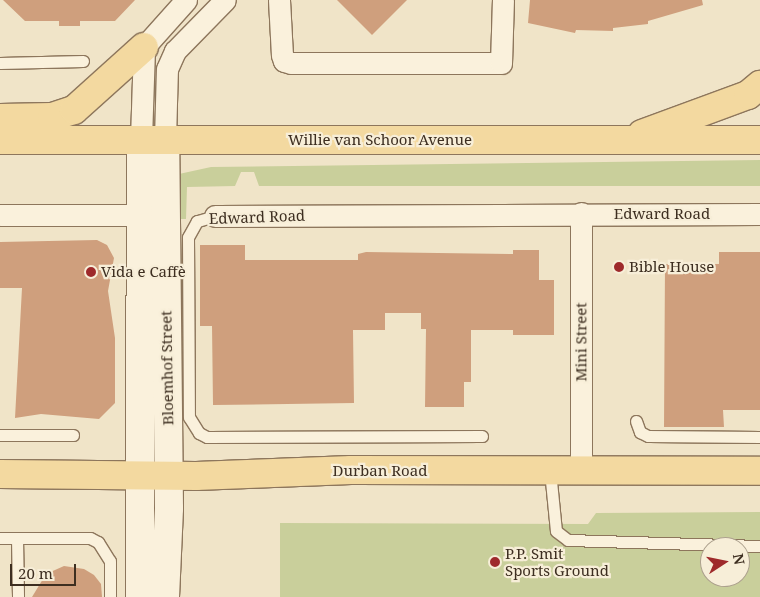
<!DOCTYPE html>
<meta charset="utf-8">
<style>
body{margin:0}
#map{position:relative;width:760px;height:597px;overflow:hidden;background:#f0e4c8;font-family:"Noto Serif",serif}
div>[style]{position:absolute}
.green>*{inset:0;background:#c9cf9b}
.building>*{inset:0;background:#cf9f7d}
.roads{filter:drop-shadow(1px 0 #8d765c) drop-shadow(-1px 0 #8d765c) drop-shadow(0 1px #8d765c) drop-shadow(0 -1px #8d765c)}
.service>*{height:11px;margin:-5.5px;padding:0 5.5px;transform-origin:5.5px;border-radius:5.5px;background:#faf1dc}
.minor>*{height:21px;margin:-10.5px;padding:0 10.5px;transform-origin:10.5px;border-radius:10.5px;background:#faf1dc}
.tertiary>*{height:28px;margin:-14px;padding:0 14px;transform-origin:14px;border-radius:14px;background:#faf1dc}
.primary>*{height:28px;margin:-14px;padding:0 14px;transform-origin:14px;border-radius:14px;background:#f3d9a0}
.dots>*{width:14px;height:14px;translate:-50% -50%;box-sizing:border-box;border:2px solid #f7eed8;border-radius:50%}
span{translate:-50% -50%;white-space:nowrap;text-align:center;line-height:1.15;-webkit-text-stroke:4.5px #f7eed8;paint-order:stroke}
.street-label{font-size:15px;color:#3d2e20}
.poi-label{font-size:15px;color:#3d2e20}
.left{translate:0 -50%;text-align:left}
.north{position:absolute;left:700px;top:537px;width:50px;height:50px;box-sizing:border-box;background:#f7eed8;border:1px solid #ada18e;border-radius:50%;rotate:79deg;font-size:14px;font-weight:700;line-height:20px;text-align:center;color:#3d2e20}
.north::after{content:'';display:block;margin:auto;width:18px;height:22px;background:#9e2a2b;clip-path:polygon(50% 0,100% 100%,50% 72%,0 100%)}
.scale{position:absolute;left:10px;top:564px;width:66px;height:22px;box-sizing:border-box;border:2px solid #3d2e20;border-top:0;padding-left:6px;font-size:15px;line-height:18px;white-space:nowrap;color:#3d2e20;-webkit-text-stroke:4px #f7eed8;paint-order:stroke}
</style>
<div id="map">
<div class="green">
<div style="clip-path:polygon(760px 160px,760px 186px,259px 186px,254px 172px,241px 172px,235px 186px,187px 187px,186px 219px,179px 219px,179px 174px,211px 167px)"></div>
<div style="clip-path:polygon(evenodd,760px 512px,760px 597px,280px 597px,280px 523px,588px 524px,596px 513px,760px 512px,710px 547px,740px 547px,740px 577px,710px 577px,710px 547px)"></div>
</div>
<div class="building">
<div style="clip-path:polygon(3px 0,135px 0,115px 21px,80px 21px,80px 26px,59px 26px,59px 21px,25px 21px)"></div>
<div style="clip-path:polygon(337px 0,407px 0,372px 35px)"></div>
<div style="clip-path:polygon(530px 0,702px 0,703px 5px,648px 21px,648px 24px,613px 28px,613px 31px,576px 30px,575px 33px,528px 23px)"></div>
<div style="clip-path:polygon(97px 240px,107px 245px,114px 258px,108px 291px,115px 338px,115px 403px,99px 419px,41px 414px,15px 418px,22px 288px,0 288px,0 242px)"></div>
<div style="clip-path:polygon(200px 245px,245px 245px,245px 260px,358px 260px,358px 254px,366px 252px,513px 254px,513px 250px,539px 250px,539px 280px,554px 280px,554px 335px,513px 335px,513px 330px,471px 330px,471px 382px,464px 382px,464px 407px,425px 407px,426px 329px,421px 329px,421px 313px,385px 313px,385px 330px,353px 330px,354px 403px,213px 405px,212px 326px,200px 326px)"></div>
<div style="clip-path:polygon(719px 252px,760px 252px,760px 410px,723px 410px,724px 427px,664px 427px,665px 264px,719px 264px)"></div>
<div style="clip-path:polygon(64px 566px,84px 569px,94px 575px,101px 584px,102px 597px,32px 597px,46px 574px)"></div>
</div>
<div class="roads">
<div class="service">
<div style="left:0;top:63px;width:83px;rotate:-1.4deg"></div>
<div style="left:215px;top:216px;width:19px;rotate:164deg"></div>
<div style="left:197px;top:221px;width:18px;rotate:119deg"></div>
<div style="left:188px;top:237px;width:180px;rotate:89.7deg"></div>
<div style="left:189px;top:417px;width:19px;rotate:58deg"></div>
<div style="left:199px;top:433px;width:9px;rotate:27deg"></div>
<div style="left:207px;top:437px;width:275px;rotate:-0.2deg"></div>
<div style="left:636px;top:421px;width:12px;rotate:70deg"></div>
<div style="left:640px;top:432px;width:9px;rotate:27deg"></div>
<div style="left:648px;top:436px;width:112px;rotate:0.5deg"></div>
<div style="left:0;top:435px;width:73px"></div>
<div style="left:550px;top:471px;width:60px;rotate:84.3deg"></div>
<div style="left:556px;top:531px;width:15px;rotate:37deg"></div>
<div style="left:568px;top:540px;width:192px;rotate:1.8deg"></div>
<div style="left:0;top:538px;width:90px"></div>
<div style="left:90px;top:538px;width:9px;rotate:27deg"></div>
<div style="left:98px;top:542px;width:22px;rotate:58deg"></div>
<div style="left:110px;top:561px;width:36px;rotate:90deg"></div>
<div style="left:17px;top:538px;width:59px;rotate:89deg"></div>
</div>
<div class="minor">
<div style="left:279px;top:0;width:55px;rotate:86.9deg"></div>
<div style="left:282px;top:55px;width:6px;rotate:72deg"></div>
<div style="left:284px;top:61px;width:7px;rotate:16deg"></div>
<div style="left:291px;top:63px;width:210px"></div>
<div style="left:501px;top:63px;width:63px;rotate:-88.2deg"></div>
<div style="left:141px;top:139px;width:92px;rotate:-88.1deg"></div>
<div style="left:144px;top:47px;width:63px;rotate:-48.2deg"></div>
<div style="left:165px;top:139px;width:70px;rotate:-88.4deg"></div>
<div style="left:167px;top:69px;width:20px;rotate:-66deg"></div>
<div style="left:175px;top:51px;width:71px;rotate:-45.6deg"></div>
<div style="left:0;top:215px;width:155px"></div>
<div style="left:215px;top:216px;width:545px;rotate:-0.21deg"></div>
<div style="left:581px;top:471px;width:258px;rotate:-90deg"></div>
</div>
<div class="tertiary">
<div style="left:140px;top:597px;width:458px;rotate:-89.9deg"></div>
<div style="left:165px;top:597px;width:89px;rotate:-87.4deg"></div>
<div style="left:169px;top:508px;width:369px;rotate:-90.6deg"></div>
</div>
<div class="primary">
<div style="left:0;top:118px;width:52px;rotate:-1.1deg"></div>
<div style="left:52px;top:117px;width:23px;rotate:-18deg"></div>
<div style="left:74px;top:110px;width:94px;rotate:-42deg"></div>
<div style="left:642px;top:134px;width:113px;rotate:-20.2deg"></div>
<div style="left:748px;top:95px;width:16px;rotate:-40deg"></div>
<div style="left:0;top:140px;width:760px"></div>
<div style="left:0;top:474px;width:196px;rotate:0.6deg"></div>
<div style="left:196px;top:476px;width:155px;rotate:-2.2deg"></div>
<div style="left:351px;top:470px;width:409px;rotate:0.1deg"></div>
</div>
</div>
<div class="dots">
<div style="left:619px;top:267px;background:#9e2a2b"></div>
<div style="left:91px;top:272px;background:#9e2a2b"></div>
<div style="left:495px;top:562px;background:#9e2a2b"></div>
</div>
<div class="street-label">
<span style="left:380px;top:140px">Willie van Schoor Avenue</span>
<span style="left:662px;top:214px">Edward Road</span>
<span style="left:257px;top:217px;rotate:-2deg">Edward Road</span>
<span style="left:581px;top:342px;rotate:-90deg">Mini Street</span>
<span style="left:167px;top:368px;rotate:-91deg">Bloemhof Street</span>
<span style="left:380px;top:471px">Durban Road</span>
</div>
<div class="poi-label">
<span class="left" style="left:629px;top:267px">Bible House</span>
<span class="left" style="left:101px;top:272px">Vida e Caffè</span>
<span class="left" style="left:505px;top:562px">P.P. Smit<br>Sports Ground</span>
</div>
<div class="north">N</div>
<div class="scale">20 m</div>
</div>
